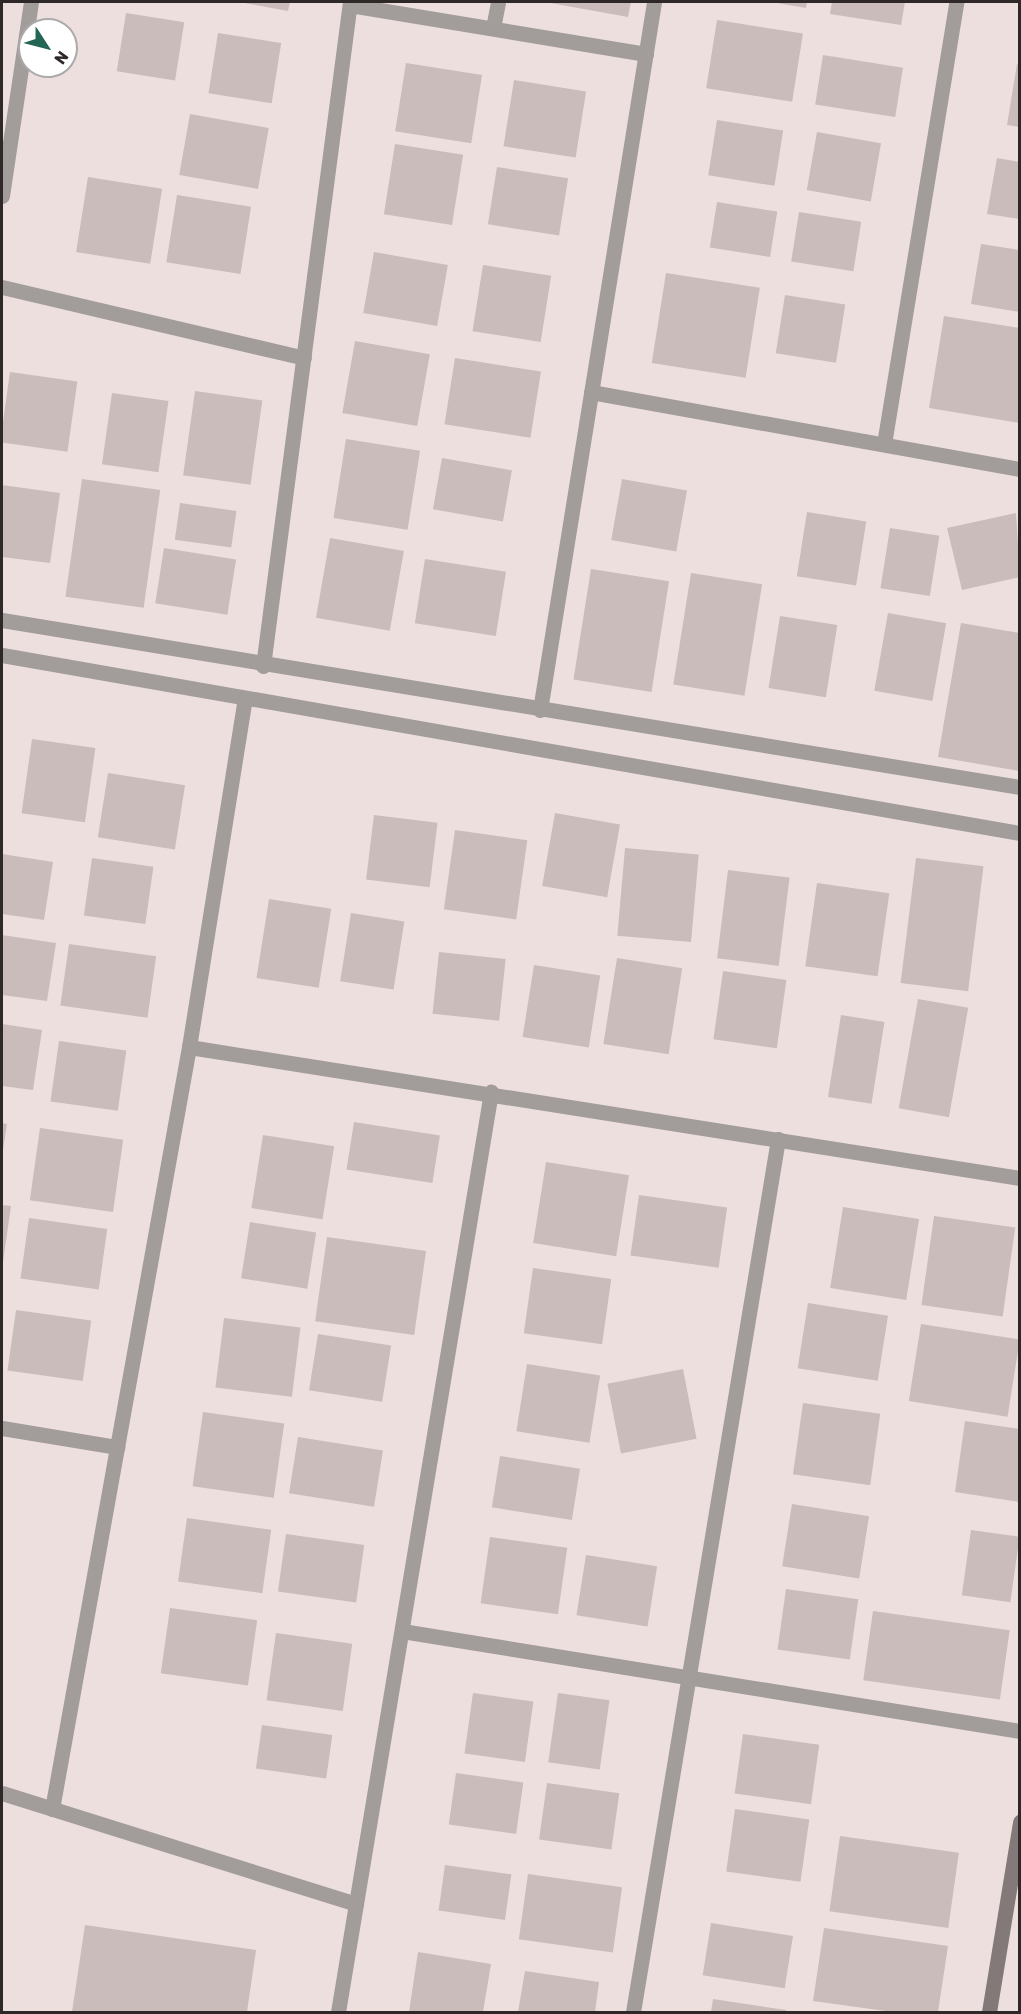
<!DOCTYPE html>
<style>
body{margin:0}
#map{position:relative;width:1021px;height:2014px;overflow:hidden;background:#eddfde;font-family:Rubik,sans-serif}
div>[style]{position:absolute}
.building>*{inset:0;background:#cabcbb;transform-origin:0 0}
.street>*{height:15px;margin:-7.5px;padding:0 7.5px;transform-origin:7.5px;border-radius:7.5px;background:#a29c9b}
.secondary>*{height:15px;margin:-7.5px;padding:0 7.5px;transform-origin:7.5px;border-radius:7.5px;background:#827978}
span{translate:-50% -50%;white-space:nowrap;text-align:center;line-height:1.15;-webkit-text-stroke:4.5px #fff;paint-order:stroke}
.frame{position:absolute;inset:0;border:3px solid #2e2828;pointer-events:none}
.north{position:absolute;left:18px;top:18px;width:60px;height:60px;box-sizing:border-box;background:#fff;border:2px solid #aba9a9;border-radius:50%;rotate:126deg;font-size:16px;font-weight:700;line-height:24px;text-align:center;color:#2e2828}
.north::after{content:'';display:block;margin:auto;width:21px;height:27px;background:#236656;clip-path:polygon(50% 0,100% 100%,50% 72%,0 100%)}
</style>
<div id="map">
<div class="building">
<div style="clip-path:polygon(239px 2px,290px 2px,288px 11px)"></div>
<div style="clip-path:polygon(545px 2px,631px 2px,628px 17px)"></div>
<div style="clip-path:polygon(771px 2px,807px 2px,806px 8px)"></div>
<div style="clip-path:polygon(832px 2px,905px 2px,901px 25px,830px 14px)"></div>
<div style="left:126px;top:13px;width:59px;height:59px;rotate:9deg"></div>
<div style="left:717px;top:20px;width:87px;height:69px;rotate:9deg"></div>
<div style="left:218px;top:33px;width:64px;height:61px;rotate:9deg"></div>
<div style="left:823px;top:55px;width:81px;height:50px;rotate:9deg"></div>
<div style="left:406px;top:63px;width:77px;height:69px;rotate:9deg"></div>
<div style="clip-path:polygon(1017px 64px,1020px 65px,1020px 127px,1007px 125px)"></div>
<div style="left:514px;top:80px;width:73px;height:67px;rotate:9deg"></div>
<div style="left:190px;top:114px;width:80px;height:62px;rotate:10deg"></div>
<div style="left:717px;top:120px;width:67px;height:56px;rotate:9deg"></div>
<div style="left:817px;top:132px;width:65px;height:59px;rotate:10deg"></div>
<div style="left:395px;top:144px;width:69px;height:71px;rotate:9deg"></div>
<div style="clip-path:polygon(997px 158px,1020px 162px,1020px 219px,987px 214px)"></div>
<div style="left:497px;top:167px;width:72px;height:58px;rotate:9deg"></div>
<div style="left:88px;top:177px;width:75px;height:76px;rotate:9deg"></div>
<div style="left:177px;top:195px;width:75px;height:68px;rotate:9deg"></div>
<div style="left:717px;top:202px;width:61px;height:46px;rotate:9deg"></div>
<div style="left:799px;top:212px;width:63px;height:50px;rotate:9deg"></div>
<div style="clip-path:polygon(981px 244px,1020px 250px,1020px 312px,971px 304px)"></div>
<div style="left:374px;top:252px;width:75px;height:62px;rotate:10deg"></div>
<div style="left:483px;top:265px;width:69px;height:67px;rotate:9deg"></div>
<div style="left:666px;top:273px;width:95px;height:91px;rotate:9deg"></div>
<div style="left:785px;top:295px;width:61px;height:59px;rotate:9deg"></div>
<div style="clip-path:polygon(944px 316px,1020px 328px,1020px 423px,929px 408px)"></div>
<div style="left:355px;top:341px;width:76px;height:73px;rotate:10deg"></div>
<div style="left:455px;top:358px;width:87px;height:67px;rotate:9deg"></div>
<div style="left:10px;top:372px;width:68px;height:71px;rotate:8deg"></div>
<div style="left:195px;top:391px;width:68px;height:85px;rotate:8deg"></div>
<div style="left:112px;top:393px;width:57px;height:72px;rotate:8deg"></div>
<div style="left:346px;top:439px;width:75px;height:80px;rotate:9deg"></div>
<div style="left:442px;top:458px;width:71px;height:52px;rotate:10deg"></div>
<div style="left:82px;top:479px;width:79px;height:119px;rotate:8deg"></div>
<div style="left:622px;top:479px;width:66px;height:62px;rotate:10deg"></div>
<div style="clip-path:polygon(2px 485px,60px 493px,50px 563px,2px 557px)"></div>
<div style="left:180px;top:503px;width:57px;height:37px;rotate:8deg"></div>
<div style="left:807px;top:512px;width:60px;height:65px;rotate:9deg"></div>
<div style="clip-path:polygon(1016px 513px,1020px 577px,962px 590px,947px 528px)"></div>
<div style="left:890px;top:528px;width:50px;height:61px;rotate:9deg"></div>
<div style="left:330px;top:538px;width:75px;height:81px;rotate:10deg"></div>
<div style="left:164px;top:548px;width:73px;height:56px;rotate:9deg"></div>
<div style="left:425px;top:559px;width:82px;height:65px;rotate:9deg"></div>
<div style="left:591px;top:569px;width:79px;height:112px;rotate:9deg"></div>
<div style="left:691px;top:573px;width:72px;height:113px;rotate:9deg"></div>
<div style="left:888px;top:613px;width:59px;height:79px;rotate:10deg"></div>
<div style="left:780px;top:616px;width:58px;height:73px;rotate:9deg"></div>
<div style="clip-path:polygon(961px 623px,1020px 633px,1020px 771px,938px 757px)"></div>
<div style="left:32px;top:739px;width:64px;height:75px;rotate:8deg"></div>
<div style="left:108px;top:773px;width:78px;height:65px;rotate:9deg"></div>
<div style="left:555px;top:813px;width:66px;height:74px;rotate:10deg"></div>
<div style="left:374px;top:815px;width:64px;height:65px;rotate:7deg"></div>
<div style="left:455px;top:830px;width:73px;height:80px;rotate:8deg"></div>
<div style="left:625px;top:848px;width:74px;height:88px;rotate:5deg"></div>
<div style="clip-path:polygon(2px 854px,53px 862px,44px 920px,2px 914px)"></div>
<div style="left:92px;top:858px;width:62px;height:58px;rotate:8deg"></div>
<div style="left:916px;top:858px;width:68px;height:126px;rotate:7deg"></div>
<div style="left:728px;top:870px;width:62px;height:89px;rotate:7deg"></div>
<div style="left:817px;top:883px;width:73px;height:84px;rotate:8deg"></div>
<div style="left:269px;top:899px;width:63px;height:80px;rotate:9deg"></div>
<div style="left:351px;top:913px;width:54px;height:69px;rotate:9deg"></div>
<div style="clip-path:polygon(2px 935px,56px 943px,47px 1001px,2px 995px)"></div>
<div style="left:69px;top:944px;width:88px;height:62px;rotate:8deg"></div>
<div style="left:439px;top:952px;width:67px;height:62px;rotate:6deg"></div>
<div style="left:617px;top:958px;width:66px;height:87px;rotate:9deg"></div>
<div style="left:534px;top:965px;width:67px;height:73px;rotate:9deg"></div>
<div style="left:723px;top:971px;width:64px;height:69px;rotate:8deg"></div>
<div style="left:918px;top:999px;width:51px;height:111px;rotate:10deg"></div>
<div style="left:841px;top:1015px;width:44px;height:83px;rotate:9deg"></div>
<div style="clip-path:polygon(2px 1024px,42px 1030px,33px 1090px,2px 1086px)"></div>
<div style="left:59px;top:1041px;width:68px;height:61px;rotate:8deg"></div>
<div style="left:354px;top:1122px;width:87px;height:48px;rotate:9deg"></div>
<div style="clip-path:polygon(2px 1123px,7px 1124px,3px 1150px,2px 1150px)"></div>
<div style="left:40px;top:1128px;width:84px;height:73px;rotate:8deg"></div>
<div style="left:263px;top:1135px;width:72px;height:74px;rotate:9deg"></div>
<div style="left:546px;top:1162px;width:84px;height:82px;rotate:9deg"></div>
<div style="left:639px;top:1195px;width:89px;height:61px;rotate:8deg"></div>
<div style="clip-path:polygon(2px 1205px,11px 1206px,3px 1262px,2px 1261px)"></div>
<div style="left:843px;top:1207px;width:77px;height:82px;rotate:9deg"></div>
<div style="left:934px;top:1216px;width:82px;height:90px;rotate:8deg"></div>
<div style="left:29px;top:1218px;width:79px;height:61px;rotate:8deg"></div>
<div style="left:250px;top:1222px;width:67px;height:57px;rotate:9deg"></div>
<div style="left:327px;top:1237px;width:100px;height:85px;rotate:8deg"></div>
<div style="left:533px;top:1268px;width:79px;height:66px;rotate:8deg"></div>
<div style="left:808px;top:1303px;width:81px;height:66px;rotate:9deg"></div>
<div style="left:16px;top:1310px;width:76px;height:61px;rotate:8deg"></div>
<div style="left:224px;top:1318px;width:77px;height:70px;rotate:7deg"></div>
<div style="left:921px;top:1324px;width:100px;height:78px;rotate:9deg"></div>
<div style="left:318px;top:1334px;width:74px;height:57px;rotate:9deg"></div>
<div style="left:527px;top:1364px;width:74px;height:68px;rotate:9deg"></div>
<div style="left:683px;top:1369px;width:71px;height:77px;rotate:79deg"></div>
<div style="left:803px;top:1403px;width:78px;height:72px;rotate:8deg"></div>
<div style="left:203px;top:1412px;width:82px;height:75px;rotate:8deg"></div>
<div style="clip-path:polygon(965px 1421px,1020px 1429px,1020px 1502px,955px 1492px)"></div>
<div style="left:298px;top:1437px;width:86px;height:57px;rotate:9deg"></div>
<div style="left:500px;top:1456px;width:81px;height:52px;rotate:9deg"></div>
<div style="left:792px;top:1504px;width:78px;height:63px;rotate:9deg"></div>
<div style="left:187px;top:1518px;width:85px;height:64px;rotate:8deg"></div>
<div style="left:971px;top:1530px;width:49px;height:66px;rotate:8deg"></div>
<div style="left:286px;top:1534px;width:79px;height:58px;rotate:8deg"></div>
<div style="left:490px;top:1537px;width:78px;height:67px;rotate:8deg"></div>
<div style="left:586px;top:1555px;width:72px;height:61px;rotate:9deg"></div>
<div style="left:786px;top:1589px;width:73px;height:61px;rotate:8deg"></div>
<div style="left:170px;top:1608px;width:88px;height:66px;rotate:8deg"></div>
<div style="left:873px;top:1611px;width:138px;height:70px;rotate:8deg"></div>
<div style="left:276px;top:1633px;width:77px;height:68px;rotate:8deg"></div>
<div style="left:473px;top:1693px;width:61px;height:61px;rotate:8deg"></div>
<div style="left:558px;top:1693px;width:52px;height:70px;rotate:8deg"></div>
<div style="left:262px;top:1725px;width:71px;height:44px;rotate:8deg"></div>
<div style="left:743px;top:1734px;width:77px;height:60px;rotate:8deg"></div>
<div style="left:456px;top:1773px;width:68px;height:52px;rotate:8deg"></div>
<div style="left:547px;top:1783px;width:73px;height:57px;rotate:8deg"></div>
<div style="left:735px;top:1809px;width:75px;height:63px;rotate:8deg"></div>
<div style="left:840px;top:1836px;width:120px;height:76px;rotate:8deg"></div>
<div style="left:445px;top:1865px;width:67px;height:46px;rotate:8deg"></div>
<div style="left:528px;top:1874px;width:95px;height:66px;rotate:8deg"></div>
<div style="left:711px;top:1923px;width:83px;height:53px;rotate:9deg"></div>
<div style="clip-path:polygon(85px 1925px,256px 1950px,247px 2012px,72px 2012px)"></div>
<div style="clip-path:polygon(824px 1928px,948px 1946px,938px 2012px,893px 2012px,813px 2001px)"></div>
<div style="clip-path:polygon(418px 1952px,491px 1964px,483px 2012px,409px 2012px)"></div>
<div style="clip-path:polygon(525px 1971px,599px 1982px,595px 2012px,518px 2012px)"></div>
<div style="clip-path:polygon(713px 1999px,786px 2010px,786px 2012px,711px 2012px)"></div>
</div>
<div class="street">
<div style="left:350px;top:5px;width:300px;rotate:9.4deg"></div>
<div style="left:493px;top:28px;width:26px;rotate:-79deg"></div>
<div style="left:2px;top:196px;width:196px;rotate:-81.5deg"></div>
<div style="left:2px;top:287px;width:310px;rotate:13.2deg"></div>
<div style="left:591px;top:392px;width:436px;rotate:10.2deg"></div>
<div style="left:884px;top:444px;width:448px;rotate:-80.7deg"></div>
<div style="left:2px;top:620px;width:1032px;rotate:9.32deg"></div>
<div style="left:2px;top:655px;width:1033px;rotate:9.92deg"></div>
<div style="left:263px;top:666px;width:670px;rotate:-82.54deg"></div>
<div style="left:540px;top:710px;width:717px;rotate:-80.85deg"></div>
<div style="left:189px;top:1047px;width:841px;rotate:8.96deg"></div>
<div style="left:2px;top:1428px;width:117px;rotate:9.4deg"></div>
<div style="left:402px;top:1631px;width:626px;rotate:9.19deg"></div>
<div style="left:2px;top:1793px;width:371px;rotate:17.4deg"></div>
<div style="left:52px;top:1809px;width:774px;rotate:-79.81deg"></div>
<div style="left:189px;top:1047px;width:353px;rotate:-80.9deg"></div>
<div style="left:338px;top:2012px;width:933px;rotate:-80.56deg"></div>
<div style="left:633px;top:2012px;width:885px;rotate:-80.57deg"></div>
</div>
<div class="secondary">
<div style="left:989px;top:2012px;width:193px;rotate:-80.7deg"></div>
</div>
<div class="frame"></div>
<div class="north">N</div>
</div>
